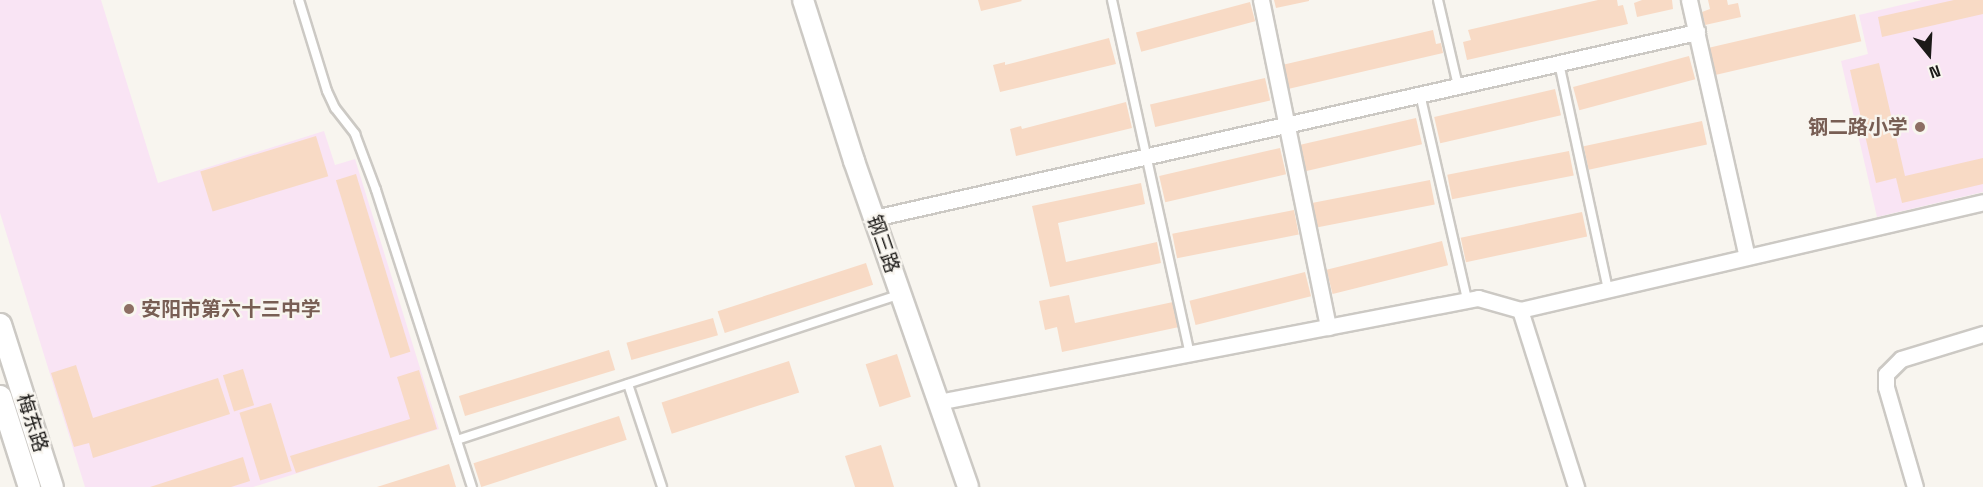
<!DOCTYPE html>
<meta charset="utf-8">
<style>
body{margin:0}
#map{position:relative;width:1983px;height:487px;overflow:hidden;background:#f8f5ef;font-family:"Space Grotesk","Noto Sans SC",sans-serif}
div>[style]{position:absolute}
.education>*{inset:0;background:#f9e4f4}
.building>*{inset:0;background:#f8dac5;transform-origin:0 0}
.roads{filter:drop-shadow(2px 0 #ccc9c4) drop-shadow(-2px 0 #ccc9c4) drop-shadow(0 2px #ccc9c4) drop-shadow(0 -2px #ccc9c4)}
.service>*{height:8px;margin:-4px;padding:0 4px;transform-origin:4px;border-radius:4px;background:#fff}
.minor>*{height:15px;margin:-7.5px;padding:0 7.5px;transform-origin:7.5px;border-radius:7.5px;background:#fff}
.tertiary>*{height:20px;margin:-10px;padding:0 10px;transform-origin:10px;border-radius:10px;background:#fff}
.secondary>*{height:21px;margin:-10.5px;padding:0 10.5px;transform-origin:10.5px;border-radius:10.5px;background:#fff}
.dots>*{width:16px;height:16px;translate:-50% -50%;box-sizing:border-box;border:3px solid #f8f5ef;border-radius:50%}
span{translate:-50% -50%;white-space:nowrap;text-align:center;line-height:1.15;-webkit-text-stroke:4.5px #f8f5ef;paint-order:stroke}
.education-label{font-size:20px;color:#785e54;font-weight:700}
.right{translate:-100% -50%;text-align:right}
.left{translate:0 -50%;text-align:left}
.street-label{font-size:20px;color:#1c1a18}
.north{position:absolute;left:1899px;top:24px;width:60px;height:60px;-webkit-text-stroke:4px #f8f5ef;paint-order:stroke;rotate:162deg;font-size:16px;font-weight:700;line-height:24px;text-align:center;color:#1c1a18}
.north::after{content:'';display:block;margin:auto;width:21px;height:27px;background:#1c1a18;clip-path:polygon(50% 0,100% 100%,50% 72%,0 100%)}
</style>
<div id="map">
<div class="education">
<div style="clip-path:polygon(0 0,101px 0,158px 183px,324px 131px,335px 165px,355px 159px,439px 429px,253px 487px,85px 487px,0 213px)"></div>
<div style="clip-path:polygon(1922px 0,1983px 0,1983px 192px,1877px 217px,1841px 61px,1868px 54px,1859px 15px)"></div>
</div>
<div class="building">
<div style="clip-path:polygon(978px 0,1021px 0,1022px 1px,981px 11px)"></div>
<div style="clip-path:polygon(1274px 0,1309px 0,1309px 1px,1276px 8px)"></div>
<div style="clip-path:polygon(1598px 0,1617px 0,1618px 6px,1623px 5px,1628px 24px,1467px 60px,1463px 42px,1471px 40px,1468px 30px)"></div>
<div style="clip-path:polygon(1642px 0,1672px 0,1673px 9px,1637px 17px,1634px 3px)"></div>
<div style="clip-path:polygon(1708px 0,1727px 0,1728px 5px,1738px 3px,1741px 17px,1705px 25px,1702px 12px,1710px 9px)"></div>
<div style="clip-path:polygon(1954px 0,1983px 0,1983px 14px,1882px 37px,1878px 17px)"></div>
<div style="left:1250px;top:2px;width:20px;height:118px;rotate:75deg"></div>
<div style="left:1855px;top:14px;width:28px;height:151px;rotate:77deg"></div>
<div style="clip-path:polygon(1433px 30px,1436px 44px,1441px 43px,1443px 53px,1288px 89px,1282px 65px)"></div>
<div style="clip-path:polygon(1109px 38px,1116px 64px,1000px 92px,993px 65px,1005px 62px,1005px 65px)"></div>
<div style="left:1689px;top:56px;width:24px;height:120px;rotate:75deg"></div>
<div style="clip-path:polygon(1879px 63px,1905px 176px,1983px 158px,1983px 184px,1902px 203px,1896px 178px,1876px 183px,1850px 70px)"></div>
<div style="left:1265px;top:78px;width:23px;height:118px;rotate:77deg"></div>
<div style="left:1555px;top:89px;width:27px;height:124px;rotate:77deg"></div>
<div style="clip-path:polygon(1126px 102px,1132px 128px,1016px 156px,1010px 129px,1021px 126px,1022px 129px)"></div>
<div style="left:1416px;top:118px;width:27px;height:123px;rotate:77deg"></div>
<div style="left:1702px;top:121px;width:24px;height:121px;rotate:78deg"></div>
<div style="left:316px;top:136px;width:42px;height:121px;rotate:73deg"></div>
<div style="left:1280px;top:148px;width:27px;height:124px;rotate:77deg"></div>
<div style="left:1569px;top:151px;width:25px;height:124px;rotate:79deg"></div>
<div style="left:356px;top:174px;width:186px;height:21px;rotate:73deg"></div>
<div style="left:1430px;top:180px;width:25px;height:123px;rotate:79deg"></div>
<div style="clip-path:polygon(1141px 183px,1145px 204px,1058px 223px,1066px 262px,1157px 242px,1161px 263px,1050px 287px,1032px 206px)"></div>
<div style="left:1294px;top:210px;width:25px;height:124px;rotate:79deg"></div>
<div style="left:1582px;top:212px;width:25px;height:124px;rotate:78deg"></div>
<div style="left:1442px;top:241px;width:25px;height:119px;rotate:76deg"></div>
<div style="left:866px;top:263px;width:23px;height:156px;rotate:72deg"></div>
<div style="left:1305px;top:272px;width:25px;height:119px;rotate:76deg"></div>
<div style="clip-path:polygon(1069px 295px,1075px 323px,1173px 302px,1179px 327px,1062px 352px,1057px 327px,1045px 330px,1039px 301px)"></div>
<div style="left:713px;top:318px;width:18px;height:90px;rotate:74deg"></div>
<div style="left:609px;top:350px;width:21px;height:157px;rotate:73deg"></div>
<div style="left:897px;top:354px;width:45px;height:33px;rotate:72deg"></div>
<div style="left:789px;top:361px;width:33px;height:134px;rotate:72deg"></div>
<div style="clip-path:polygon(76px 365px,93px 418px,218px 378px,230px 414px,93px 458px,89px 443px,74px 447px,51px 373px)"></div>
<div style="left:243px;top:369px;width:38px;height:21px;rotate:73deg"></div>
<div style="clip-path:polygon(419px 370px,437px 429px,296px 473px,290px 456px,410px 419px,397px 377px)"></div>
<div style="left:271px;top:403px;width:71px;height:33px;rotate:73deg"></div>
<div style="left:619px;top:416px;width:25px;height:153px;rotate:72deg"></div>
<div style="clip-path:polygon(881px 445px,894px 487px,855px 487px,845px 456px)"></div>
<div style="clip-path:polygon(243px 457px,250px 481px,231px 487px,150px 487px)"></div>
<div style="clip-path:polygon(449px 464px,456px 487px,377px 487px)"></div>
</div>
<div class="roads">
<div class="service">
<div style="left:299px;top:0;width:95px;rotate:72.9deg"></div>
<div style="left:327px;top:91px;width:19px;rotate:65deg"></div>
<div style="left:335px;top:108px;width:33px;rotate:52deg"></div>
<div style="left:355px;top:134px;width:60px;rotate:69.4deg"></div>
<div style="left:376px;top:190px;width:312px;rotate:72.1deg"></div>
<div style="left:1112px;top:0;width:362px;rotate:77.6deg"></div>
<div style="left:1438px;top:0;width:88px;rotate:76.9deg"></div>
<div style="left:1559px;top:63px;width:231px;rotate:77.8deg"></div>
<div style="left:1420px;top:94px;width:211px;rotate:77.1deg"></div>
<div style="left:628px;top:384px;width:108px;rotate:71.7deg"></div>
<div style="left:457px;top:440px;width:465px;rotate:-18.2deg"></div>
</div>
<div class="minor">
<div style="left:1261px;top:0;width:334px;rotate:78.4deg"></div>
<div style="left:1689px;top:0;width:263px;rotate:77.3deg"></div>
<div style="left:874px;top:218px;width:844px;rotate:-12.74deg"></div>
<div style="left:1520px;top:310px;width:186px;rotate:72.4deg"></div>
<div style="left:938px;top:402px;width:550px;rotate:-10.9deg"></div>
<div style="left:1478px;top:298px;width:44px;rotate:15.9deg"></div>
<div style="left:1520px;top:310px;width:475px;rotate:-13.1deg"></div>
<div style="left:1915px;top:487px;width:104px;rotate:-106.2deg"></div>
<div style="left:1886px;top:387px;width:13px;rotate:-90deg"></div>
<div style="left:1886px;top:374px;width:21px;rotate:-45deg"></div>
<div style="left:1901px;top:359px;width:86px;rotate:-17deg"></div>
</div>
<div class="tertiary">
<div style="left:803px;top:0;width:169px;rotate:72.4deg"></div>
<div style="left:854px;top:161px;width:345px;rotate:70.7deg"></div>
</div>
<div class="secondary">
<div style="left:0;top:324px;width:171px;rotate:72.3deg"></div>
<div style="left:0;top:396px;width:96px;rotate:72.3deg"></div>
</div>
</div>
<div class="dots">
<div style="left:1920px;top:127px;background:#8d6e63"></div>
<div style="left:129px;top:309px;background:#8d6e63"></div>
</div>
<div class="education-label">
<span class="right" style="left:1908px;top:127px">钢二路小学</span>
<span class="left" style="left:141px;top:309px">安阳市第六十三中学</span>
</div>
<div class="street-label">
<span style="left:883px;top:244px;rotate:71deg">钢三路</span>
<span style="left:32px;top:423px;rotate:72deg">梅东路</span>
</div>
<div class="north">N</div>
</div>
